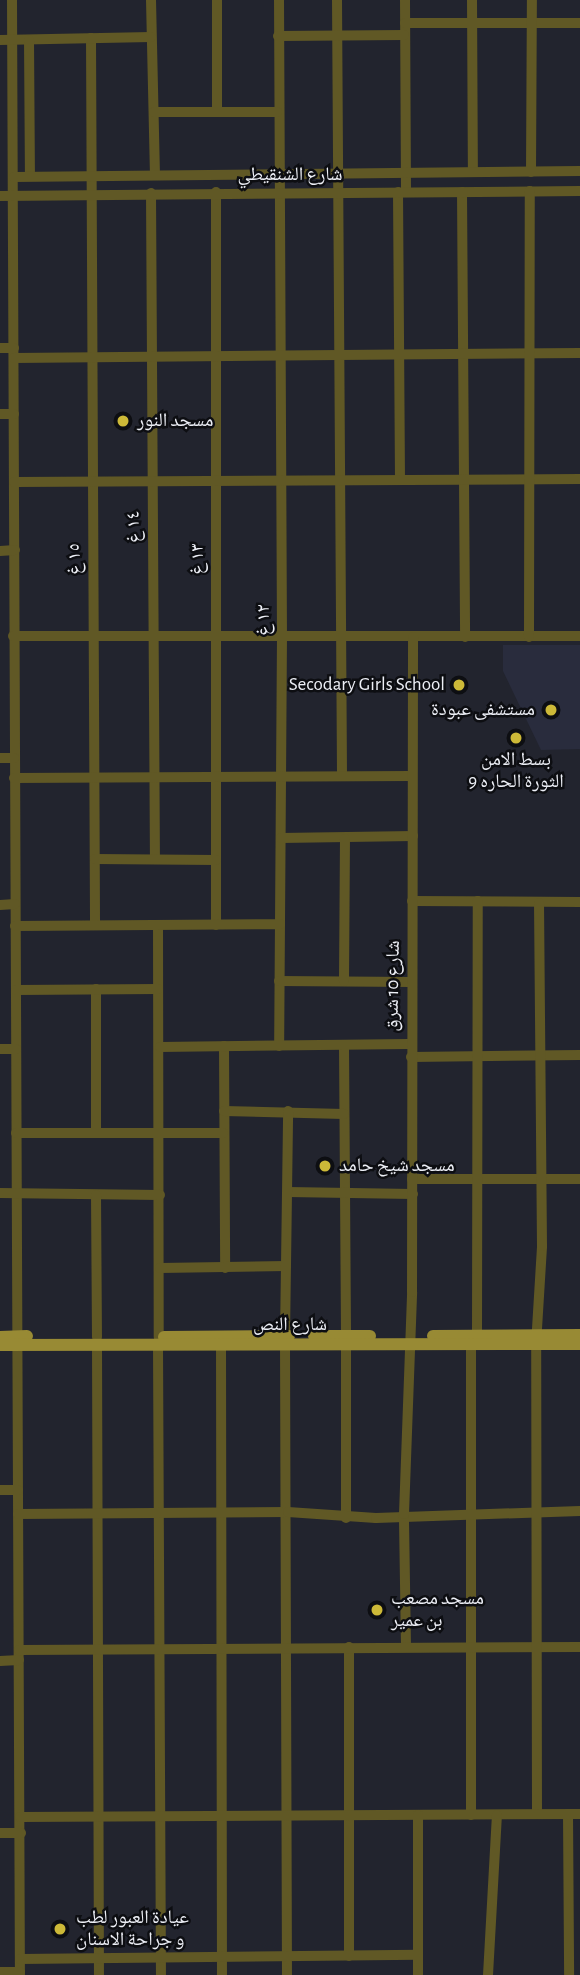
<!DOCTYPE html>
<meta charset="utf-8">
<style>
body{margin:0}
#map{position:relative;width:580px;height:1975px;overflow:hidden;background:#22242e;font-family:"Alegreya Sans","Noto Naskh Arabic",sans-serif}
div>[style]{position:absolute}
.built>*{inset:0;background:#292c3d}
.minor>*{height:10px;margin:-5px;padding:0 5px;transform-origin:5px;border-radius:5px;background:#605825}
.major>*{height:12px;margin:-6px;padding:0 6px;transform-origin:6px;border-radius:6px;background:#988a34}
.dots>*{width:19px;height:19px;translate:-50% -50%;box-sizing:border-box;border:4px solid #0d0e12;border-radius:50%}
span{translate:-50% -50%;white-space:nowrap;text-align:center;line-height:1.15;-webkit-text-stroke:5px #0d0e12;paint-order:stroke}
.street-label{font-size:19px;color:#edeff6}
.poi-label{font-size:19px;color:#edeff6}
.left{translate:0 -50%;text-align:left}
.right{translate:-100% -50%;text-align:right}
</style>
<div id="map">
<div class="built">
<div style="clip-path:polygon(503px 645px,580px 645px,580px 749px,541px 750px,503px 671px)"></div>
</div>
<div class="minor">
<div style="left:12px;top:0;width:1975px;rotate:89.77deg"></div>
<div style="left:151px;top:0;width:173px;rotate:88.7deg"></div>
<div style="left:217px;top:0;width:112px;rotate:90deg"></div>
<div style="left:279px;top:0;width:636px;rotate:89.73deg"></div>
<div style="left:282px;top:636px;width:410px;rotate:90.4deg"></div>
<div style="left:337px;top:0;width:776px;rotate:89.63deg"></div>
<div style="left:405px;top:0;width:192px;rotate:89.7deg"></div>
<div style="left:472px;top:0;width:172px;rotate:89.7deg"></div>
<div style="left:405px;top:23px;width:175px"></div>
<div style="left:278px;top:36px;width:126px;rotate:-0.5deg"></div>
<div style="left:91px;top:38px;width:886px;rotate:89.74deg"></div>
<div style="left:0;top:40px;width:151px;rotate:-1.1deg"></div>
<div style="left:29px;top:40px;width:136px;rotate:89.6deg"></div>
<div style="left:154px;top:112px;width:123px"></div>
<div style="left:531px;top:172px;width:172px;rotate:-89.7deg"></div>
<div style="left:14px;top:177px;width:566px;rotate:-0.61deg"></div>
<div style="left:216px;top:192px;width:733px;rotate:90deg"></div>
<div style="left:398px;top:192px;width:287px;rotate:89.6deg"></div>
<div style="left:462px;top:192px;width:445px;rotate:89.6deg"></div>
<div style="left:151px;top:193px;width:666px;rotate:89.66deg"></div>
<div style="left:0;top:196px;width:580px;rotate:-0.49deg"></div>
<div style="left:0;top:348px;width:14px"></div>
<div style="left:14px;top:358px;width:566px;rotate:-0.51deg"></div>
<div style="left:0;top:414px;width:14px"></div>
<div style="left:14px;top:482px;width:566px;rotate:-0.3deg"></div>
<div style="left:0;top:551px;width:15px;rotate:-4deg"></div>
<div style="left:13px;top:636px;width:567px"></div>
<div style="left:529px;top:637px;width:446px;rotate:-89.9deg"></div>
<div style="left:0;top:758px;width:14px"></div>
<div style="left:14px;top:778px;width:397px;rotate:-0.3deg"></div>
<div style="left:281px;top:838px;width:132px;rotate:-0.9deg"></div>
<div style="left:95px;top:859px;width:121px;rotate:0.5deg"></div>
<div style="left:412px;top:901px;width:168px;rotate:0.3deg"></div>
<div style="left:0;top:905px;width:15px;rotate:-4deg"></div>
<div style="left:158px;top:925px;width:412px;rotate:89.9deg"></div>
<div style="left:15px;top:926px;width:265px;rotate:-0.4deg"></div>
<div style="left:279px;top:981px;width:132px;rotate:0.4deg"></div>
<div style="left:344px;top:981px;width:142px;rotate:-89.6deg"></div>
<div style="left:96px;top:989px;width:143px;rotate:90deg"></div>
<div style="left:16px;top:990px;width:142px;rotate:-0.4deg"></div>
<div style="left:224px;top:1046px;width:222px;rotate:89.7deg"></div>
<div style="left:344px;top:1046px;width:289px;rotate:89.6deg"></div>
<div style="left:160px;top:1047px;width:249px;rotate:-0.7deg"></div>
<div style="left:0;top:1049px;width:16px"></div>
<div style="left:411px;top:1057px;width:169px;rotate:-0.7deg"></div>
<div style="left:224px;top:1111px;width:120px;rotate:1.4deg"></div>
<div style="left:16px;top:1133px;width:207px"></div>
<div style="left:412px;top:1179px;width:168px"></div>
<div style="left:288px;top:1192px;width:125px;rotate:0.9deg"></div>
<div style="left:0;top:1193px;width:160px;rotate:0.7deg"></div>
<div style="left:96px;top:1195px;width:142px;rotate:89.6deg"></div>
<div style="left:160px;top:1268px;width:126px;rotate:-0.9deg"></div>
<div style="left:477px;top:1335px;width:434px;rotate:-89.9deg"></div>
<div style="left:285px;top:1336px;width:225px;rotate:-89.2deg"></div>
<div style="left:221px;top:1344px;width:631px;rotate:89.91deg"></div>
<div style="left:285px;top:1344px;width:631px;rotate:89.82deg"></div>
<div style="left:346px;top:1344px;width:174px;rotate:90deg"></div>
<div style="left:97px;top:1345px;width:630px;rotate:89.82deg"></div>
<div style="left:158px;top:1345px;width:630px;rotate:89.73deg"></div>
<div style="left:471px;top:1345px;width:470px;rotate:90deg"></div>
<div style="left:0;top:1490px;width:18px"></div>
<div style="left:18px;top:1514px;width:270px;rotate:-0.4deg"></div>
<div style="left:288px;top:1512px;width:88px;rotate:3.9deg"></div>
<div style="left:376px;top:1518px;width:204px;rotate:-2deg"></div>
<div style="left:349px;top:1647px;width:309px;rotate:90deg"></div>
<div style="left:406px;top:1647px;width:133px;rotate:-90.9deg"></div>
<div style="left:404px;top:1514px;width:222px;rotate:-87.9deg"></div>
<div style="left:412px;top:1292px;width:655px;rotate:-89.91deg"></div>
<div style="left:19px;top:1650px;width:561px;rotate:-0.31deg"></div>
<div style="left:0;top:1661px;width:19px;rotate:-3deg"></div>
<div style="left:537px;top:1814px;width:469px;rotate:-90.1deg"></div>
<div style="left:536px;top:1345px;width:99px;rotate:-86.5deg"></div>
<div style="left:542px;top:1246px;width:343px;rotate:-90.5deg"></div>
<div style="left:568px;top:1814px;width:161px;rotate:89.6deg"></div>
<div style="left:20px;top:1817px;width:560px;rotate:-0.31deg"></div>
<div style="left:0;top:1833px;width:21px"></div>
<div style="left:20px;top:1959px;width:398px;rotate:-0.6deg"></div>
<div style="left:0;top:1972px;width:20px"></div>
<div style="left:418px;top:1975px;width:160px;rotate:-90deg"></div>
<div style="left:488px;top:1975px;width:160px;rotate:-86.8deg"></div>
</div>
<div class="major">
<div style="left:314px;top:1336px;width:56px"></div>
<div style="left:433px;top:1336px;width:147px;rotate:-0.4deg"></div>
<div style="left:0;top:1337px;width:27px;rotate:-2deg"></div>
<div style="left:164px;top:1337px;width:125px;rotate:-0.5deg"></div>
<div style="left:0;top:1345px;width:580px;rotate:-0.1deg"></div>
</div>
<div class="dots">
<div style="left:123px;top:421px;background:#cdb938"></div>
<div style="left:459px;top:685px;background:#cdb938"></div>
<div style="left:551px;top:710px;background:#cdb938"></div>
<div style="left:516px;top:738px;background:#cdb938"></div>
<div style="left:325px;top:1166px;background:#cdb938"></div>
<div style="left:377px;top:1610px;background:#cdb938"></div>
<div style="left:60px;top:1929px;background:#cdb938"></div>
</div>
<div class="street-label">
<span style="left:290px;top:175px">شارع الشنقيطي</span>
<span style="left:134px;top:527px;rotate:-92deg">١٤ غ</span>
<span style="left:75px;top:559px;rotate:-91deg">١٥ غ</span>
<span style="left:198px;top:559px;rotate:-90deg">١٣ غ</span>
<span style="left:264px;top:620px;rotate:-91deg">١٢ غ</span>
<span style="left:393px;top:986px;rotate:-89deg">شارع 10 شرق</span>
<span style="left:290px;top:1325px">شارع النص</span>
</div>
<div class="poi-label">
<span class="left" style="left:137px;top:421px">مسجد النور</span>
<span class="right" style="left:445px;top:685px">Secodary Girls School</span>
<span class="right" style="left:535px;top:710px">مستشفى عبودة</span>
<span style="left:516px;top:771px">بسط الامن<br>الثورة الحاره 9</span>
<span class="left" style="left:339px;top:1166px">مسجد شيخ حامد</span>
<span class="left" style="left:391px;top:1610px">مسجد مصعب<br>بن عمير</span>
<span class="left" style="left:76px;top:1929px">عيادة العبور لطب<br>و جراحة الاسنان</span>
</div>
</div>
